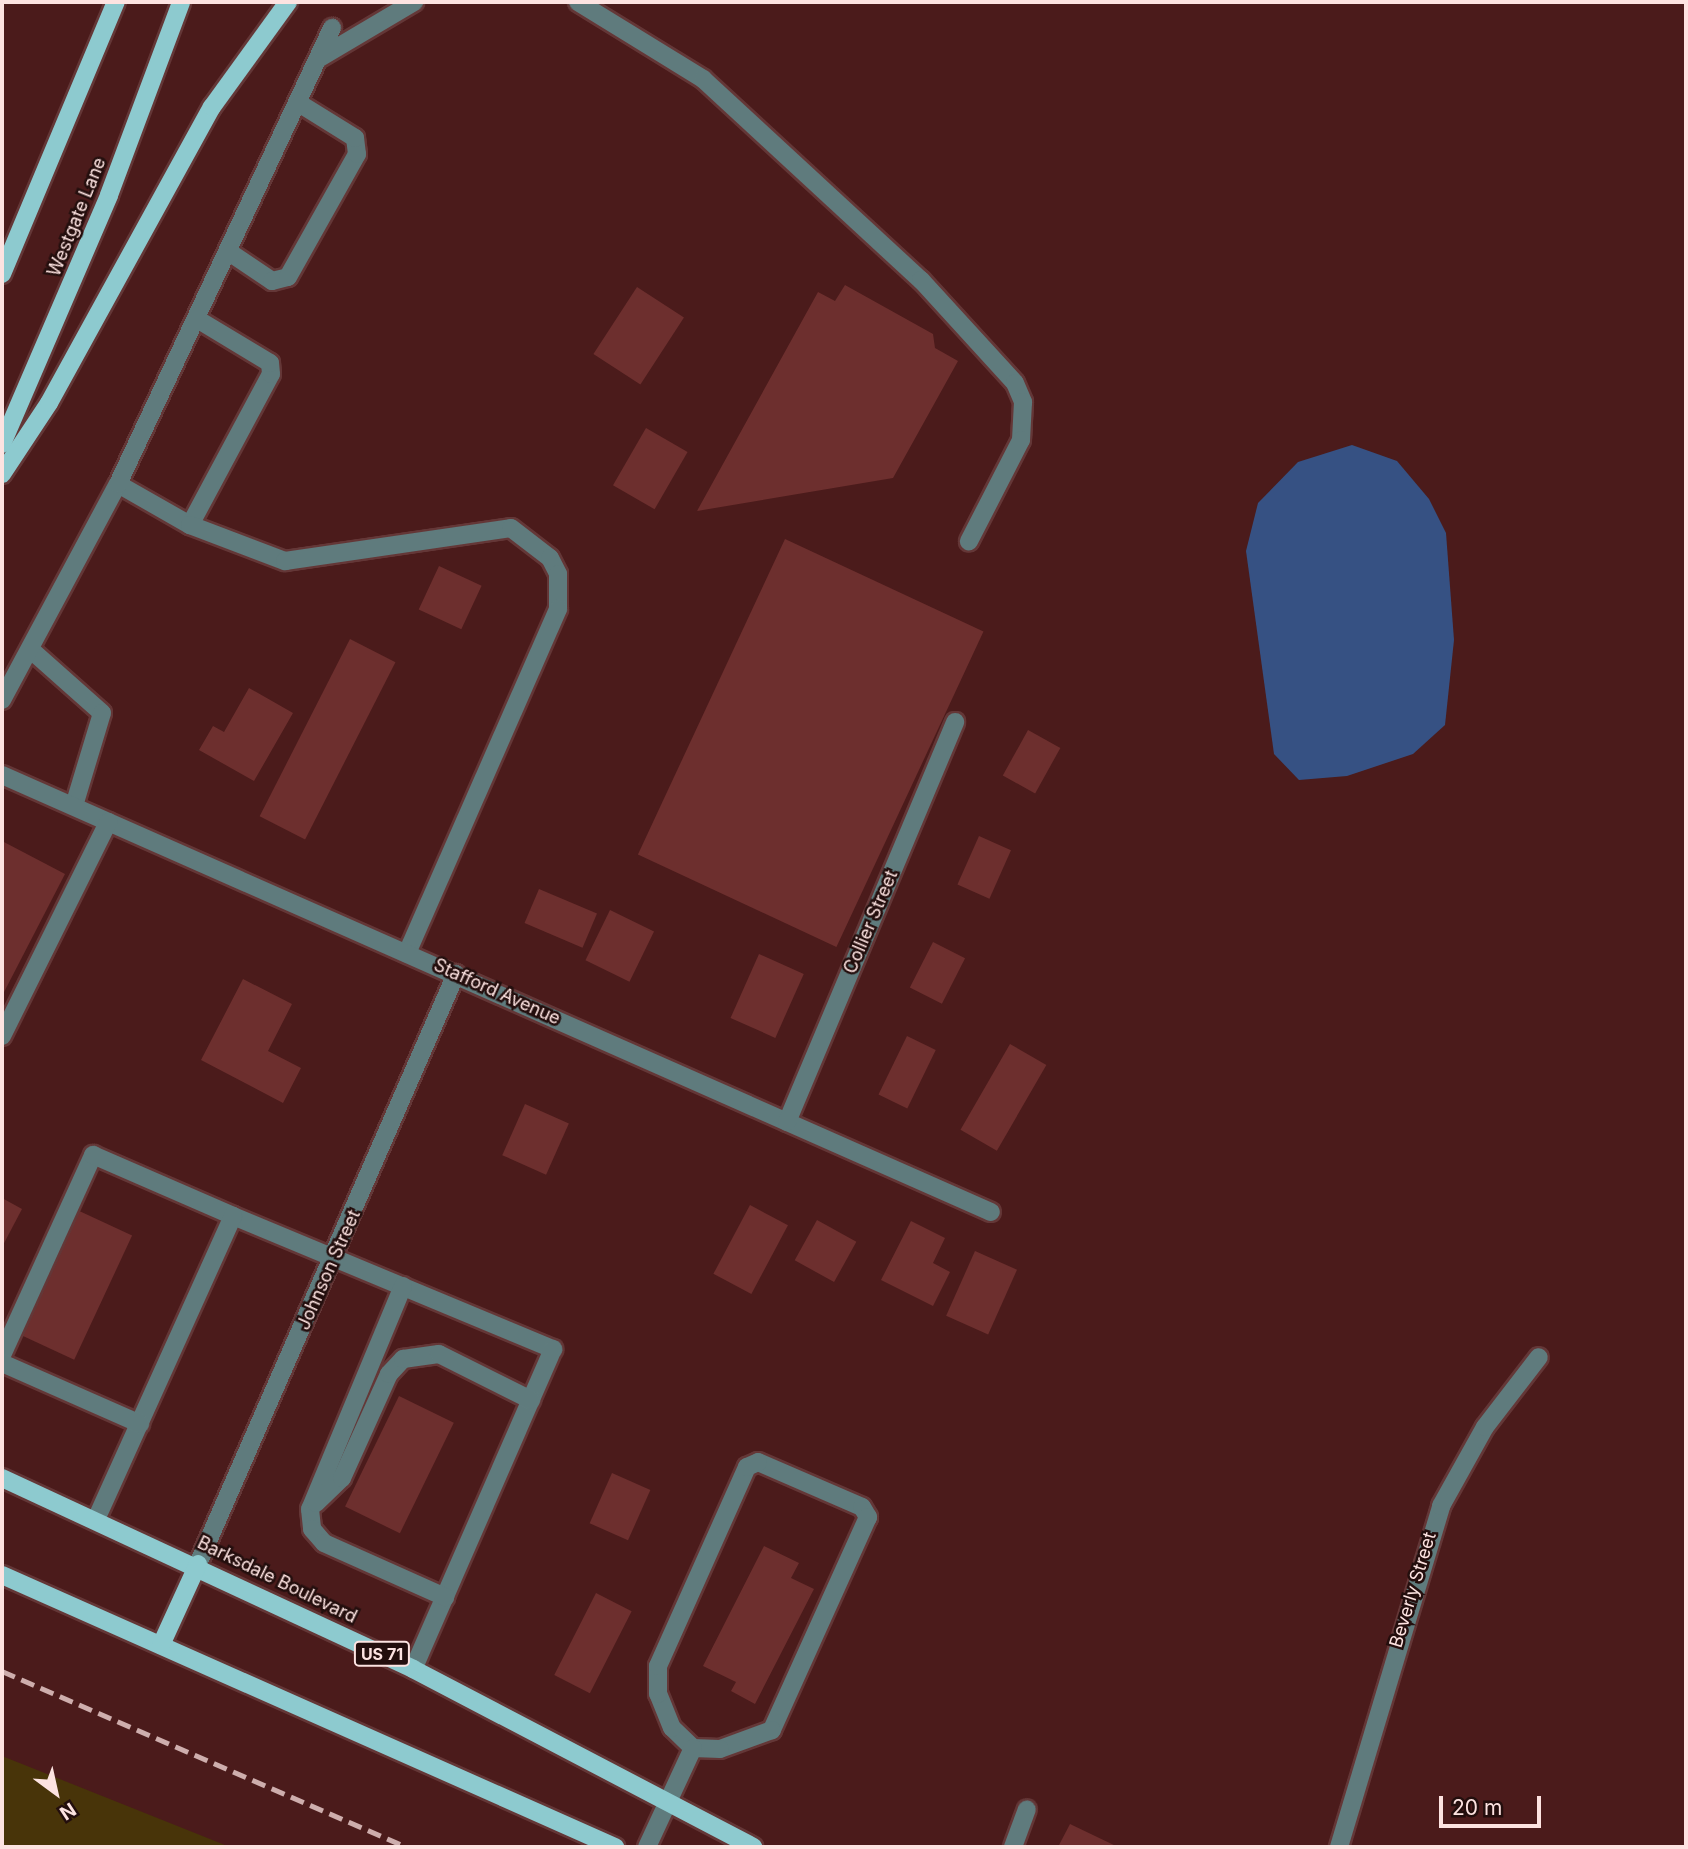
<!DOCTYPE html>
<style>
body{margin:0}
#map{position:relative;width:1688px;height:1849px;overflow:hidden;background:#4b1b1b;font-family:Inter,sans-serif}
div>[style]{position:absolute}
.green>*{inset:0;background:#483409}
.water>*{inset:0;background:#365183}
.building>*{inset:0;background:#6d2f2e;transform-origin:0 0}
.roads{filter:drop-shadow(2px 0 #643737) drop-shadow(-2px 0 #643737) drop-shadow(0 2px #643737) drop-shadow(0 -2px #643737)}
.minor>*{height:18px;margin:-9px;padding:0 9px;transform-origin:9px;border-radius:9px;background:#5f7b7d}
.major>*{height:18px;margin:-9px;padding:0 9px;transform-origin:9px;border-radius:9px;background:#8dcacf}
.rail>*{height:5px;margin-top:-2.5px;transform-origin:0;background:repeating-linear-gradient(90deg,#ceaead 0 14px,transparent 0 21px)}
span{translate:-50% -50%;white-space:nowrap;text-align:center;line-height:1.15;-webkit-text-stroke:5px #230e0d;paint-order:stroke}
.shield-label span{padding:2px 5px;background:#230e0d;border:2px solid;border-radius:5px;-webkit-text-stroke-width:0}
.shield-label{font-size:16px;color:#fde3e1;font-weight:700}
.street-label{font-size:18px;color:#fde3e1}
.frame{position:absolute;inset:0;border:4px solid #fde3e1;pointer-events:none}
.north{position:absolute;left:21px;top:1758px;width:70px;height:70px;-webkit-text-stroke:5px #230e0d;paint-order:stroke;rotate:147deg;font-size:19px;font-weight:700;line-height:28px;text-align:center;color:#fde3e1}
.north::after{content:'';display:block;margin:auto;width:24px;height:32px;background:#fde3e1;clip-path:polygon(50% 0,100% 100%,50% 72%,0 100%)}
.scale{position:absolute;left:1439px;top:1796px;width:102px;height:32px;box-sizing:border-box;border:4px solid #fde3e1;border-top:0;padding-left:9px;font-size:21px;line-height:24px;white-space:nowrap;color:#fde3e1;-webkit-text-stroke:5px #230e0d;paint-order:stroke}
</style>
<div id="map">
<div class="green">
<div style="clip-path:polygon(2px 1756px,230px 1847px,2px 1847px)"></div>
</div>
<div class="water">
<div style="clip-path:polygon(1352px 445px,1397px 461px,1429px 499px,1446px 533px,1454px 640px,1445px 725px,1413px 754px,1347px 776px,1299px 780px,1274px 754px,1246px 551px,1258px 503px,1298px 462px)"></div>
</div>
<div class="building">
<div style="clip-path:polygon(845px 285px,933px 334px,935px 348px,958px 361px,893px 478px,697px 511px,818px 292px,835px 301px)"></div>
<div style="left:637px;top:287px;width:56px;height:80px;rotate:33deg"></div>
<div style="left:646px;top:428px;width:48px;height:66px;rotate:30deg"></div>
<div style="left:785px;top:539px;width:219px;height:348px;rotate:25deg"></div>
<div style="left:439px;top:566px;width:47px;height:48px;rotate:25deg"></div>
<div style="left:350px;top:639px;width:51px;height:199px;rotate:27deg"></div>
<div style="clip-path:polygon(249px 688px,293px 713px,254px 781px,199px 750px,213px 726px,224px 732px)"></div>
<div style="left:1028px;top:730px;width:37px;height:52px;rotate:29deg"></div>
<div style="left:979px;top:836px;width:35px;height:53px;rotate:24deg"></div>
<div style="clip-path:polygon(2px 841px,65px 874px,2px 996px)"></div>
<div style="left:539px;top:889px;width:63px;height:37px;rotate:23deg"></div>
<div style="left:610px;top:910px;width:49px;height:56px;rotate:26deg"></div>
<div style="left:933px;top:942px;width:36px;height:51px;rotate:27deg"></div>
<div style="left:759px;top:954px;width:49px;height:70px;rotate:24deg"></div>
<div style="clip-path:polygon(243px 979px,292px 1004px,268px 1051px,301px 1068px,283px 1103px,201px 1060px)"></div>
<div style="left:907px;top:1036px;width:32px;height:65px;rotate:26deg"></div>
<div style="left:1010px;top:1044px;width:42px;height:99px;rotate:30deg"></div>
<div style="left:525px;top:1104px;width:48px;height:56px;rotate:24deg"></div>
<div style="clip-path:polygon(2px 1198px,22px 1209px,2px 1247px)"></div>
<div style="left:750px;top:1205px;width:43px;height:78px;rotate:28deg"></div>
<div style="left:75px;top:1209px;width:63px;height:137px;rotate:25deg"></div>
<div style="left:817px;top:1220px;width:45px;height:46px;rotate:29deg"></div>
<div style="clip-path:polygon(911px 1221px,945px 1238px,933px 1263px,950px 1272px,933px 1306px,881px 1280px)"></div>
<div style="left:975px;top:1251px;width:46px;height:71px;rotate:24deg"></div>
<div style="left:399px;top:1396px;width:61px;height:123px;rotate:26deg"></div>
<div style="left:612px;top:1473px;width:42px;height:55px;rotate:24deg"></div>
<div style="clip-path:polygon(764px 1546px,799px 1563px,791px 1578px,814px 1589px,755px 1704px,731px 1691px,736px 1682px,703px 1666px)"></div>
<div style="left:596px;top:1593px;width:40px;height:92px;rotate:27deg"></div>
<div style="clip-path:polygon(1070px 1824px,1118px 1847px,1058px 1847px)"></div>
</div>
<div class="roads">
<div class="minor">
<div style="left:578px;top:2px;width:147px;rotate:31.6deg"></div>
<div style="left:703px;top:79px;width:297px;rotate:42.7deg"></div>
<div style="left:921px;top:280px;width:139px;rotate:47.6deg"></div>
<div style="left:1015px;top:383px;width:21px;rotate:67deg"></div>
<div style="left:1023px;top:402px;width:38px;rotate:93deg"></div>
<div style="left:1021px;top:440px;width:114px;rotate:117.2deg"></div>
<div style="left:318px;top:59px;width:112px;rotate:-30.7deg"></div>
<div style="left:229px;top:252px;width:52px;rotate:34deg"></div>
<div style="left:272px;top:281px;width:16px;rotate:-14deg"></div>
<div style="left:288px;top:277px;width:141px;rotate:-60.7deg"></div>
<div style="left:357px;top:154px;width:16px;rotate:-97deg"></div>
<div style="left:355px;top:138px;width:68px;rotate:-148.2deg"></div>
<div style="left:118px;top:484px;width:83px;rotate:29.7deg"></div>
<div style="left:190px;top:525px;width:171px;rotate:-61.8deg"></div>
<div style="left:271px;top:374px;width:11px;rotate:-95deg"></div>
<div style="left:270px;top:363px;width:85px;rotate:-148.9deg"></div>
<div style="left:190px;top:525px;width:102px;rotate:20.8deg"></div>
<div style="left:285px;top:561px;width:228px;rotate:-8.3deg"></div>
<div style="left:511px;top:528px;width:49px;rotate:37.6deg"></div>
<div style="left:550px;top:558px;width:18px;rotate:63deg"></div>
<div style="left:558px;top:574px;width:35px;rotate:90deg"></div>
<div style="left:558px;top:609px;width:376px;rotate:113.7deg"></div>
<div style="left:30px;top:649px;width:96px;rotate:41.6deg"></div>
<div style="left:102px;top:713px;width:97px;rotate:106.8deg"></div>
<div style="left:2px;top:700px;width:245px;rotate:-61.8deg"></div>
<div style="left:118px;top:484px;width:504px;rotate:-64.86deg"></div>
<div style="left:2px;top:775px;width:1081px;rotate:23.84deg"></div>
<div style="left:2px;top:1036px;width:239px;rotate:-63.6deg"></div>
<div style="left:787px;top:1122px;width:434px;rotate:-67.2deg"></div>
<div style="left:233px;top:1216px;width:347px;rotate:22.6deg"></div>
<div style="left:553px;top:1349px;width:349px;rotate:113.6deg"></div>
<div style="left:403px;top:1286px;width:242px;rotate:112.6deg"></div>
<div style="left:310px;top:1509px;width:20px;rotate:84deg"></div>
<div style="left:312px;top:1529px;width:18px;rotate:49deg"></div>
<div style="left:324px;top:1543px;width:133px;rotate:24.1deg"></div>
<div style="left:2px;top:1355px;width:220px;rotate:-65.5deg"></div>
<div style="left:93px;top:1155px;width:153px;rotate:23.5deg"></div>
<div style="left:233px;top:1216px;width:333px;rotate:114.3deg"></div>
<div style="left:2px;top:1363px;width:151px;rotate:23.8deg"></div>
<div style="left:758px;top:1462px;width:113px;rotate:23.4deg"></div>
<div style="left:862px;top:1507px;width:12px;rotate:59deg"></div>
<div style="left:868px;top:1517px;width:234px;rotate:114.3deg"></div>
<div style="left:772px;top:1730px;width:55px;rotate:159.9deg"></div>
<div style="left:720px;top:1749px;width:27px;rotate:-178deg"></div>
<div style="left:693px;top:1748px;width:29px;rotate:-136deg"></div>
<div style="left:672px;top:1728px;width:37px;rotate:-112deg"></div>
<div style="left:658px;top:1694px;width:28px;rotate:-90deg"></div>
<div style="left:658px;top:1666px;width:218px;rotate:-65.9deg"></div>
<div style="left:747px;top:1467px;width:12px;rotate:-24deg"></div>
<div style="left:316px;top:1503px;width:36px;rotate:-44deg"></div>
<div style="left:342px;top:1478px;width:114px;rotate:-65.7deg"></div>
<div style="left:389px;top:1374px;width:21px;rotate:-47deg"></div>
<div style="left:403px;top:1359px;width:36px;rotate:-8deg"></div>
<div style="left:439px;top:1354px;width:103px;rotate:26.6deg"></div>
<div style="left:198px;top:1564px;width:644px;rotate:-66.38deg"></div>
<div style="left:647px;top:1847px;width:109px;rotate:-65.1deg"></div>
<div style="left:1013px;top:1847px;width:40px;rotate:-69.8deg"></div>
<div style="left:1339px;top:1847px;width:356px;rotate:-73.3deg"></div>
<div style="left:1441px;top:1506px;width:90px;rotate:-60.9deg"></div>
<div style="left:1485px;top:1427px;width:88px;rotate:-52.4deg"></div>
</div>
<div class="major">
<div style="left:2px;top:274px;width:295px;rotate:-67.3deg"></div>
<div style="left:2px;top:444px;width:271px;rotate:-66.7deg"></div>
<div style="left:109px;top:195px;width:206px;rotate:-69.5deg"></div>
<div style="left:2px;top:474px;width:85px;rotate:-56.5deg"></div>
<div style="left:49px;top:403px;width:338px;rotate:-61.2deg"></div>
<div style="left:212px;top:107px;width:130px;rotate:-54.1deg"></div>
<div style="left:2px;top:1478px;width:453px;rotate:24.9deg"></div>
<div style="left:413px;top:1669px;width:384px;rotate:27.6deg"></div>
<div style="left:2px;top:1575px;width:671px;rotate:23.93deg"></div>
<div style="left:161px;top:1645px;width:89px;rotate:-65.4deg"></div>
</div>
</div>
<div class="rail">
<div style="left:2px;top:1671px;width:441px;rotate:23.5deg"></div>
</div>
<div class="shield-label">
<span style="left:382px;top:1654px">US 71</span>
</div>
<div class="street-label">
<span style="left:77px;top:217px;rotate:-68deg">Westgate Lane</span>
<span style="left:871px;top:922px;rotate:-67deg">Collier Street</span>
<span style="left:497px;top:992px;rotate:24deg">Stafford Avenue</span>
<span style="left:329px;top:1270px;rotate:-66deg">Johnson Street</span>
<span style="left:277px;top:1580px;rotate:26deg">Barksdale Boulevard</span>
<span style="left:1413px;top:1590px;rotate:-73deg">Beverly Street</span>
</div>
<div class="frame"></div>
<div class="north">N</div>
<div class="scale">20 m</div>
</div>
